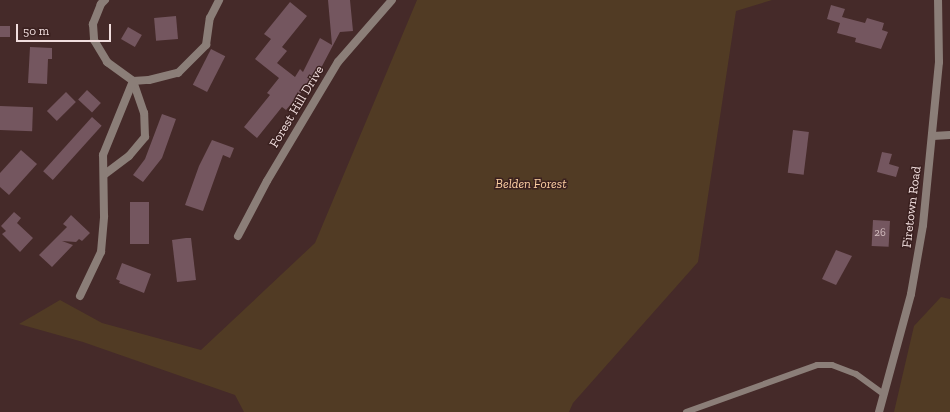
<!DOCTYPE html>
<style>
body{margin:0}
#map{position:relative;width:950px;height:412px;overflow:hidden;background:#452a29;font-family:"Zilla Slab",serif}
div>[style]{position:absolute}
.green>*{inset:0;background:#513b24}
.building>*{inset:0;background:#74565f;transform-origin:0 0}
.service>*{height:6px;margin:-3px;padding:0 3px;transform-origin:3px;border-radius:3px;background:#8b7e78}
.minor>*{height:8px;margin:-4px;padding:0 4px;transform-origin:4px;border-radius:4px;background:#8b7e78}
.tertiary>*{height:8px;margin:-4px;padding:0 4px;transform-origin:4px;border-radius:4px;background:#8b7e78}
span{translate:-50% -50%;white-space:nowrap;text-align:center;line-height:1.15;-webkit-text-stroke:3px #3a201f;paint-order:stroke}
.number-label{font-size:11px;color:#d2bcbe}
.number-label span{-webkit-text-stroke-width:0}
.street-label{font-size:13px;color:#f1dede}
.park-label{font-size:13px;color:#fdcfa2;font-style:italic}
.scale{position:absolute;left:16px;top:24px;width:95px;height:18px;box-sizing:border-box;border:2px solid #f1dede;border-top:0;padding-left:5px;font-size:12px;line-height:14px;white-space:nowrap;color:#f1dede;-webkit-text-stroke:3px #3a201f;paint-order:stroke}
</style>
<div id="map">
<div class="green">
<div style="clip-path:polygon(417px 0,772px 0,736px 11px,698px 262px,573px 403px,569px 412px,244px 412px,235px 395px,83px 342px,19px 324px,60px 300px,102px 323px,201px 350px,315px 243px)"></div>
<div style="clip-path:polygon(941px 297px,950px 299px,950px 412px,894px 412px,914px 326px)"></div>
</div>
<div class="building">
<div style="clip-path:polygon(328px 0,350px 0,353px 31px,340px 32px,320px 70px,286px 110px,282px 107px,257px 138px,244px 127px,270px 95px,267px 93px,279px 78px,255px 59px,271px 39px,264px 34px,290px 2px,307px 16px,282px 47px,287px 51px,277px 63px,295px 77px,300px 69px,303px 72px,320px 38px,332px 45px)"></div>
<div style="clip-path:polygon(831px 5px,845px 9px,842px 17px,865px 23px,867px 18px,884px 23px,882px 30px,888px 32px,881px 49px,855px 42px,856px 38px,837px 33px,840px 23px,827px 19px)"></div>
<div style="left:176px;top:16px;width:23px;height:22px;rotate:85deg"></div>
<div style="left:0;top:26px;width:10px;height:11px"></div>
<div style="left:128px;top:27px;width:16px;height:14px;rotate:30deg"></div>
<div style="clip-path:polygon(30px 47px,52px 48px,52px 59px,48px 59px,47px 84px,28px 83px)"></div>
<div style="left:211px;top:49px;width:16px;height:40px;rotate:27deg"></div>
<div style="left:87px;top:90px;width:19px;height:13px;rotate:43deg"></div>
<div style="left:66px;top:92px;width:14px;height:27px;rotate:45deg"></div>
<div style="left:0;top:106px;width:33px;height:24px;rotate:2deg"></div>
<div style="clip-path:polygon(162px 114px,176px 119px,162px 158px,143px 182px,133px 175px,145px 159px)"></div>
<div style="left:92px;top:117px;width:13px;height:73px;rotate:42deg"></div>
<div style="left:793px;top:130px;width:16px;height:43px;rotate:7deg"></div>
<div style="clip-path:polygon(212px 140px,234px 148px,230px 158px,223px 155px,203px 211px,185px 205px,199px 166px)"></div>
<div style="clip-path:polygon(21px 150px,37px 164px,9px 195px,0 187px,0 173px)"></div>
<div style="clip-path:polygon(882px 152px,892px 154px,889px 164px,899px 167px,896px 177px,877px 172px)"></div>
<div style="left:130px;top:202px;width:19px;height:42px"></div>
<div style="clip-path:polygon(14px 212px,21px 218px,17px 223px,33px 238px,20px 252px,2px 234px,6px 231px,1px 226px)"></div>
<div style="clip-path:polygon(71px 215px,90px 233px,82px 241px,79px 239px,76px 242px,62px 241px,73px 245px,52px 267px,39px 255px,67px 227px,63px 224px)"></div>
<div style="left:873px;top:220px;width:17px;height:26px;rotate:3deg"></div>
<div style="clip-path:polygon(186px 238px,191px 238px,196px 280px,177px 282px,172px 240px)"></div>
<div style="clip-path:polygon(836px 250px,852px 256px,836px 285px,822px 279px)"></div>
<div style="clip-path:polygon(122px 263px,151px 274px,144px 293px,119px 283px,120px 281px,116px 279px)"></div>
</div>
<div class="service">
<div style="left:686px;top:412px;width:139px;rotate:-19.7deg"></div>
<div style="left:817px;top:365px;width:15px"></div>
<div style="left:832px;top:365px;width:26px;rotate:21deg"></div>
<div style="left:856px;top:374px;width:34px;rotate:36deg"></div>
</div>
<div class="minor">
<div style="left:105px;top:0;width:6px;rotate:135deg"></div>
<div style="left:101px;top:4px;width:22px;rotate:112deg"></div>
<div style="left:93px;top:24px;width:16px;rotate:86deg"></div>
<div style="left:94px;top:40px;width:26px;rotate:59deg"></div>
<div style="left:107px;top:62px;width:32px;rotate:36deg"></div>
<div style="left:133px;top:81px;width:16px;rotate:-4deg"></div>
<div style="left:149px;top:80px;width:30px;rotate:-14deg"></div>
<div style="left:178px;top:73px;width:40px;rotate:-45deg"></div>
<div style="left:206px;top:45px;width:27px;rotate:-82deg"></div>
<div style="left:210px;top:18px;width:20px;rotate:-63deg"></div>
<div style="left:933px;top:136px;width:17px;rotate:-3deg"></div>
<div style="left:105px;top:174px;width:30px;rotate:-37deg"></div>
<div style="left:129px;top:156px;width:25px;rotate:-50deg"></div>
<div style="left:145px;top:137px;width:24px;rotate:-92deg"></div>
<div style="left:144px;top:113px;width:34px;rotate:-109deg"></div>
<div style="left:238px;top:236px;width:62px;rotate:-62.2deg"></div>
<div style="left:267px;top:181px;width:139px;rotate:-59.2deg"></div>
<div style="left:338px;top:62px;width:82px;rotate:-48.9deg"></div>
<div style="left:80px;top:296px;width:49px;rotate:-64.5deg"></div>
<div style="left:101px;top:252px;width:36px;rotate:-85deg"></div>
<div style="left:104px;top:216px;width:61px;rotate:-90.9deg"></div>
<div style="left:103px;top:155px;width:80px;rotate:-67.9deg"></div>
</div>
<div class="tertiary">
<div style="left:879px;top:412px;width:122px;rotate:-74.8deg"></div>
<div style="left:911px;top:294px;width:70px;rotate:-80.1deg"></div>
<div style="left:923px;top:225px;width:164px;rotate:-84.4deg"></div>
<div style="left:939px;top:62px;width:62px;rotate:-90.9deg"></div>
</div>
<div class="number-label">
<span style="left:880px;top:233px">26</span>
</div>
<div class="street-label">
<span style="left:297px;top:107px;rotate:-59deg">Forest Hill Drive</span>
<span style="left:912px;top:207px;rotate:-83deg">Firetown Road</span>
</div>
<div class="park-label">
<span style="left:531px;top:184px">Belden Forest</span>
</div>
<div class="scale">50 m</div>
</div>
